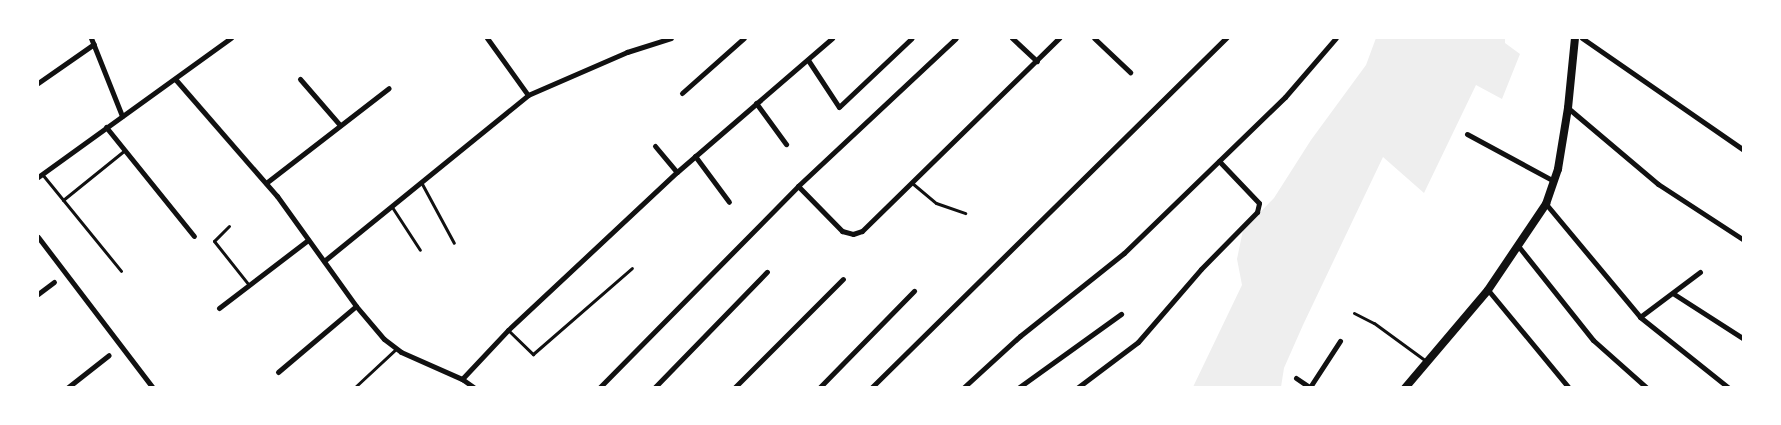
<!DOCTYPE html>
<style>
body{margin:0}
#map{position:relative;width:1781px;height:425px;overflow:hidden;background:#fff;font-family:"Playfair Display",serif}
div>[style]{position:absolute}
.green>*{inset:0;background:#eee}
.service>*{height:3px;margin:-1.5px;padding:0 1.5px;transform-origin:1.5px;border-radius:1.5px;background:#111}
.minor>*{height:5px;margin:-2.5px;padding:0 2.5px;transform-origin:2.5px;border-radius:2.5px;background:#111}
.tertiary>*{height:8px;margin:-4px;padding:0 4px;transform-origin:4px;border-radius:4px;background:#111}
span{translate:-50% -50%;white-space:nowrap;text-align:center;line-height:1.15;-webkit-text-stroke:4.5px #fff;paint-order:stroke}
.frame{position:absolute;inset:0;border:39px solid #fff;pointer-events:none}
</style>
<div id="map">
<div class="green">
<div style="clip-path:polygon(1376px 38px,1505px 38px,1505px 43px,1520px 54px,1502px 99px,1476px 85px,1424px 193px,1383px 157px,1303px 325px,1284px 368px,1281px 387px,1193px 387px,1242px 285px,1237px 259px,1243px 230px,1274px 198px,1311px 140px,1366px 65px)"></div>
</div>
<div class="service">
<div style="left:42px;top:174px;width:125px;rotate:50.8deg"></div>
<div style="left:421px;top:182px;width:69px;rotate:61.6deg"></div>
<div style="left:912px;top:183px;width:31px;rotate:40deg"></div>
<div style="left:936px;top:203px;width:31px;rotate:19deg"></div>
<div style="left:63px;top:200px;width:80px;rotate:-38.9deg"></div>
<div style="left:392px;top:207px;width:51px;rotate:56.9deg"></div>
<div style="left:229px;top:226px;width:21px;rotate:135deg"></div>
<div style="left:214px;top:241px;width:56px;rotate:51.5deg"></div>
<div style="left:1354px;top:313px;width:22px;rotate:27deg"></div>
<div style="left:1374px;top:323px;width:64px;rotate:36.2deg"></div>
<div style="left:508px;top:330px;width:35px;rotate:44deg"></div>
<div style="left:533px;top:354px;width:131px;rotate:-41deg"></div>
<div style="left:354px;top:388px;width:57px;rotate:-42.9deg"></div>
</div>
<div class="minor">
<div style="left:91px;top:38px;width:84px;rotate:68.3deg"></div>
<div style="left:487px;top:38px;width:70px;rotate:54.3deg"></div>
<div style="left:1012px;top:38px;width:34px;rotate:43deg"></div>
<div style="left:1094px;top:38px;width:50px;rotate:43.4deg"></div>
<div style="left:1582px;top:38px;width:197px;rotate:34.7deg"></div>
<div style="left:808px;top:60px;width:56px;rotate:56.6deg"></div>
<div style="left:839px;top:107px;width:100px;rotate:-43.4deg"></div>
<div style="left:300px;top:79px;width:61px;rotate:49deg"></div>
<div style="left:176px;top:80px;width:154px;rotate:49deg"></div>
<div style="left:277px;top:196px;width:135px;rotate:54.3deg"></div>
<div style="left:356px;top:306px;width:43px;rotate:49.7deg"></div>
<div style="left:384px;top:339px;width:21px;rotate:37deg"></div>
<div style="left:401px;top:352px;width:67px;rotate:23.9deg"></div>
<div style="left:462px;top:379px;width:16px;rotate:35deg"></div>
<div style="left:38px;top:83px;width:68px;rotate:-34.9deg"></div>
<div style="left:682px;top:93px;width:83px;rotate:-41.6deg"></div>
<div style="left:756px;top:103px;width:51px;rotate:53.8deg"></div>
<div style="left:1568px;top:108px;width:118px;rotate:40.2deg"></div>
<div style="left:1658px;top:184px;width:103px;rotate:33.1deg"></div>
<div style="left:106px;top:127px;width:140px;rotate:51.1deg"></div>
<div style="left:1467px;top:134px;width:99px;rotate:28.4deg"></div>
<div style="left:655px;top:146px;width:34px;rotate:50deg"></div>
<div style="left:695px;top:156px;width:57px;rotate:53.5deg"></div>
<div style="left:38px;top:177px;width:238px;rotate:-35.8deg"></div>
<div style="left:266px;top:183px;width:155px;rotate:-37.7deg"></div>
<div style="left:798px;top:186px;width:63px;rotate:45.6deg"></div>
<div style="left:842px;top:231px;width:11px;rotate:15deg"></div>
<div style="left:853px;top:234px;width:9px;rotate:-18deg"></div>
<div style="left:862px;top:231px;width:276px;rotate:-44.4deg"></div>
<div style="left:1546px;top:204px;width:147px;rotate:50.2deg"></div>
<div style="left:1640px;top:317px;width:114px;rotate:38.6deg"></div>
<div style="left:38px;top:237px;width:190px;rotate:52.7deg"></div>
<div style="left:1519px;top:247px;width:119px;rotate:51.5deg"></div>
<div style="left:1593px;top:340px;width:72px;rotate:41.6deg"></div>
<div style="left:324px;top:261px;width:263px;rotate:-39.1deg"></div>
<div style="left:528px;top:95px;width:108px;rotate:-23.5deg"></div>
<div style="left:627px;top:52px;width:46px;rotate:-17.7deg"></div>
<div style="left:1488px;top:290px;width:127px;rotate:50.4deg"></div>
<div style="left:38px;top:294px;width:20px;rotate:-37deg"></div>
<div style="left:1674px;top:294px;width:83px;rotate:32.7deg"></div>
<div style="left:219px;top:308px;width:112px;rotate:-37.4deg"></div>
<div style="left:1640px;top:317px;width:75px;rotate:-36.9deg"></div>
<div style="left:278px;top:372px;width:102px;rotate:-40.2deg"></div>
<div style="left:1296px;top:378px;width:18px;rotate:34deg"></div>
<div style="left:462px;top:379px;width:67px;rotate:-46.8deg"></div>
<div style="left:508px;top:330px;width:231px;rotate:-43.1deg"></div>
<div style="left:677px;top:172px;width:205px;rotate:-40.8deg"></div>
<div style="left:1310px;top:387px;width:55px;rotate:-56.9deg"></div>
<div style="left:67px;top:388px;width:53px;rotate:-38.2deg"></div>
<div style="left:599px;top:388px;width:284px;rotate:-45.4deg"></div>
<div style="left:798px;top:186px;width:216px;rotate:-43.1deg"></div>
<div style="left:654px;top:388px;width:162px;rotate:-45.8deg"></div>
<div style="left:734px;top:388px;width:154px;rotate:-45deg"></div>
<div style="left:819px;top:388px;width:136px;rotate:-45.6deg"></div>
<div style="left:871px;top:388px;width:499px;rotate:-44.6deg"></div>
<div style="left:963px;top:388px;width:77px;rotate:-42.4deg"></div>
<div style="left:1020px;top:336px;width:133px;rotate:-38.6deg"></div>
<div style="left:1124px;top:253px;width:224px;rotate:-44.1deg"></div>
<div style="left:1285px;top:97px;width:78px;rotate:-49.2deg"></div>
<div style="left:1018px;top:388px;width:127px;rotate:-35.7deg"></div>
<div style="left:1077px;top:388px;width:76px;rotate:-37deg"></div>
<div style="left:1138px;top:342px;width:96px;rotate:-49.2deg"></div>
<div style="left:1201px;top:269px;width:80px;rotate:-45.5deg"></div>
<div style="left:1257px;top:212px;width:9px;rotate:-77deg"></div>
<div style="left:1259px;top:203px;width:58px;rotate:-133.6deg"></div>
</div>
<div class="tertiary">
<div style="left:1405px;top:388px;width:128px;rotate:-49.7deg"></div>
<div style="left:1488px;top:290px;width:104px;rotate:-56deg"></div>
<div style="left:1546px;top:204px;width:37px;rotate:-71deg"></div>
<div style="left:1558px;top:169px;width:62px;rotate:-80.7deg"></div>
<div style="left:1568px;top:108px;width:70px;rotate:-84.3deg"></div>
</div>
<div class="frame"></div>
</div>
